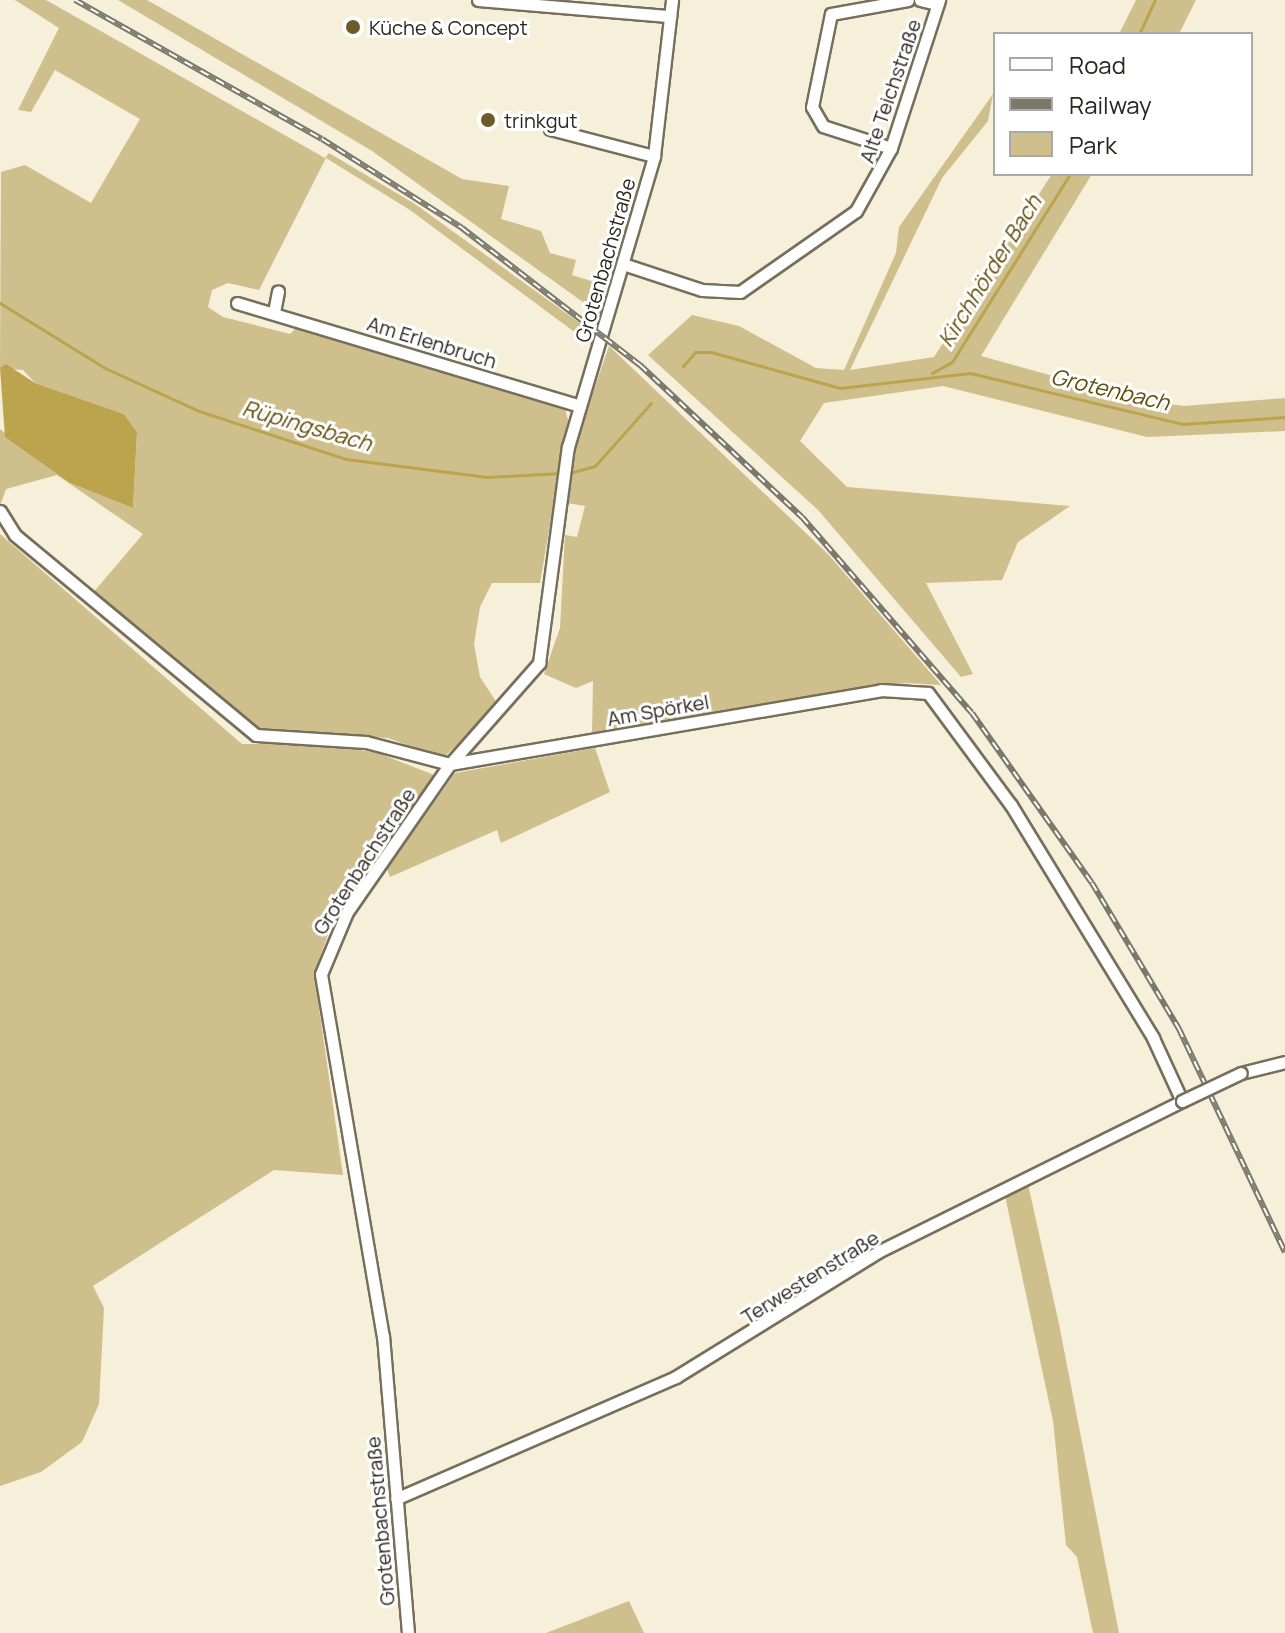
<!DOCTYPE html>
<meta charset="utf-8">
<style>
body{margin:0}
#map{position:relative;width:1285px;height:1633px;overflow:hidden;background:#f6efda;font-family:Manrope,sans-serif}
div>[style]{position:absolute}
.green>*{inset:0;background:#cfbf8c}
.water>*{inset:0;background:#bca34e}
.stream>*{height:3px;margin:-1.5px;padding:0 1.5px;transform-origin:1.5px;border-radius:1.5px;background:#bca34e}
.roads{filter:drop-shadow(2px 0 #756f5c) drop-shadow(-2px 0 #756f5c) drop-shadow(0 2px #756f5c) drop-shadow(0 -2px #756f5c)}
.minor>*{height:11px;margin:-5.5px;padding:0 5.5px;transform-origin:5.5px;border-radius:5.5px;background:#fff}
.rail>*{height:6px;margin-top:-3px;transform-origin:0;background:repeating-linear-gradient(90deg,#fff 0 9px,#7c786b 0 18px);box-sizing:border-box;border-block:2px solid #7c786b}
.bridges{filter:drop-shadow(2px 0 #756f5c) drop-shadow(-2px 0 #756f5c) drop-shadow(0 2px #756f5c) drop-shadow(0 -2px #756f5c)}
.minor-bridge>*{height:11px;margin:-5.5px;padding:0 5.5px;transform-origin:5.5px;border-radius:5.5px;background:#fff}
.dots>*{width:22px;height:22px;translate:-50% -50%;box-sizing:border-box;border:4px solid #fff;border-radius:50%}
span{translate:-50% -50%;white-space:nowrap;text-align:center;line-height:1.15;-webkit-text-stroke:6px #fff;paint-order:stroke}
.poi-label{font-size:20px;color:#2a2720}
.left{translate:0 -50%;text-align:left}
.street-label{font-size:20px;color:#2a2720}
.water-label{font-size:22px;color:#604e0a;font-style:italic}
.legend{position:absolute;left:993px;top:32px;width:260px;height:144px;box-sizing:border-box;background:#fff;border:2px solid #aaa9a6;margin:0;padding:10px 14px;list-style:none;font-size:24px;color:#2a2720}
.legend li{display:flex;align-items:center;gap:16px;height:40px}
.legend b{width:40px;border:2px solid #aaa9a6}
</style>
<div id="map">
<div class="green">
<div style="clip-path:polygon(15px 0,46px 0,325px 158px,329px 153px,415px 204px,595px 334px,592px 345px,410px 210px,326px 158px,259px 290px,228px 283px,212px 290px,208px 307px,223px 317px,290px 334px,297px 327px,564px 405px,568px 420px,540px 583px,492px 583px,480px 607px,474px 644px,480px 677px,499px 706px,443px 758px,388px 738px,262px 731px,241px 721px,92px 594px,143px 534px,57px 475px,6px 489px,0 506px,0 429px,70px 483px,133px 508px,137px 432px,124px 414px,35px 383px,23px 370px,0 368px,1px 172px,25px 165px,91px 203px,140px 119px,55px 70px,31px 112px,18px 110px,59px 28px)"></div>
<div style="clip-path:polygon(118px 0,147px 0,462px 179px,509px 186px,501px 219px,541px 231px,550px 253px,576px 260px,572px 275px,610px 287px,601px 315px,372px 151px)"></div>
<div style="clip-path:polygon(1136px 0,1196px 0,1179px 34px,1119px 34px)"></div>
<div style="clip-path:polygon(993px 94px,988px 121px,942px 178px,850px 370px,934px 357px,1052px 174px,1092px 174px,981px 356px,1140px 400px,1184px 406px,1285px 398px,1285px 431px,1147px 437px,943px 386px,824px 403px,800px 441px,847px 487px,1070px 506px,1018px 542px,1002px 580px,926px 583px,973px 674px,961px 677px,818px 510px,648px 355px,692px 315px,739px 326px,816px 368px,844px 370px,896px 253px,899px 227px)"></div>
<div style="clip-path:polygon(609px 346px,828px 554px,941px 685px,906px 683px,592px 735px,593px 681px,576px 688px,544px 674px,560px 628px,565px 535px,577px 537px,585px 506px,567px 503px,577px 439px)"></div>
<div style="clip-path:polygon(0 534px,242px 744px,324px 744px,378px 753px,434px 775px,329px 932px,314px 973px,343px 1175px,274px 1170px,93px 1286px,104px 1308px,99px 1404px,82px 1442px,41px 1472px,0 1486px)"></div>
<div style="clip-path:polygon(595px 748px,610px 792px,501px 843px,497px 830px,390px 877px,387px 869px,455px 773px)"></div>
<div style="clip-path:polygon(1028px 1184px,1059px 1324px,1119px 1633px,1093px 1633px,1077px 1557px,1066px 1545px,1053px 1421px,1005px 1196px)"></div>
<div style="clip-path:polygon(629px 1601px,644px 1633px,546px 1633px)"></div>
</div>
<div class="water">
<div style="clip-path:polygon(6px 364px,35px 383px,124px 414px,137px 432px,133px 508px,70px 483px,5px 437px,0 368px)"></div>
</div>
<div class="stream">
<div style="left:1139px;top:34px;width:38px;rotate:-65deg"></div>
<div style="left:0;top:303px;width:123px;rotate:31.8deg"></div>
<div style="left:105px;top:368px;width:103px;rotate:24.6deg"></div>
<div style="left:199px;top:411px;width:155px;rotate:18.1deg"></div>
<div style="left:346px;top:459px;width:142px;rotate:7.3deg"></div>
<div style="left:487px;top:477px;width:74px;rotate:-3.1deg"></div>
<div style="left:683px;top:366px;width:18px;rotate:-49deg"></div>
<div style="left:695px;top:352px;width:16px"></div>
<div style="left:711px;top:352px;width:134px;rotate:15.6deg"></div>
<div style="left:840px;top:388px;width:131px;rotate:-6.6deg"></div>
<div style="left:970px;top:373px;width:218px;rotate:13.5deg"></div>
<div style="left:1182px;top:424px;width:103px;rotate:-3.9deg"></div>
<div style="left:932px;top:373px;width:23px;rotate:-29deg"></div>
<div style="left:952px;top:362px;width:222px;rotate:-57.9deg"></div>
<div style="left:569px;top:473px;width:27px;rotate:-15deg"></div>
<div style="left:595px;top:466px;width:84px;rotate:-48.4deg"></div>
</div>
<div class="roads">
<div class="minor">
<div style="left:478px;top:0;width:193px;rotate:4.8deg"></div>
<div style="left:920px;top:0;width:18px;rotate:13deg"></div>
<div style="left:550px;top:129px;width:107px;rotate:14.6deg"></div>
<div style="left:891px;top:148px;width:71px;rotate:-162.1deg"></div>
<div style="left:823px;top:126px;width:22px;rotate:-120deg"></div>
<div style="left:812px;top:107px;width:95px;rotate:-78.5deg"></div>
<div style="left:831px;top:14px;width:78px;rotate:-10.3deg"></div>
<div style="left:623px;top:264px;width:83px;rotate:18.2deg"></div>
<div style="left:702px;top:290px;width:38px;rotate:3deg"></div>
<div style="left:740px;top:292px;width:141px;rotate:-34.9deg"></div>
<div style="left:856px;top:211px;width:72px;rotate:-60.9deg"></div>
<div style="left:891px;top:148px;width:156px;rotate:-72deg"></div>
<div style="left:237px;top:303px;width:358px;rotate:16.7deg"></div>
<div style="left:274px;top:312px;width:21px;rotate:-79deg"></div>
<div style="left:0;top:511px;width:28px;rotate:58deg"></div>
<div style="left:15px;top:535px;width:313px;rotate:39.7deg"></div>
<div style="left:256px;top:735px;width:110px;rotate:3.6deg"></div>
<div style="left:366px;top:742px;width:87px;rotate:14.7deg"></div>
<div style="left:450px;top:764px;width:437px;rotate:-9.7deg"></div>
<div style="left:881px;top:690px;width:47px;rotate:3.7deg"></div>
<div style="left:928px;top:693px;width:139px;rotate:53.5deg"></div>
<div style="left:1011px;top:805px;width:273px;rotate:58.6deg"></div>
<div style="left:1153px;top:1038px;width:69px;rotate:65.3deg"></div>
<div style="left:1182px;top:1101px;width:339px;rotate:153.6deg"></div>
<div style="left:878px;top:1252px;width:238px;rotate:148.3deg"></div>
<div style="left:676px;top:1377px;width:305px;rotate:156.5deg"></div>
<div style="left:1241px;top:1073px;width:45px;rotate:-14deg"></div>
<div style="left:408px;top:1633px;width:297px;rotate:-94.8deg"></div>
<div style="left:383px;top:1337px;width:368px;rotate:-99.7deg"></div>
<div style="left:321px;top:974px;width:67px;rotate:-67.2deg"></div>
<div style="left:347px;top:912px;width:180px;rotate:-55.2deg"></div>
<div style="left:450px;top:764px;width:135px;rotate:-48.6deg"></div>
<div style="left:539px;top:663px;width:218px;rotate:-82.4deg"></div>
<div style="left:568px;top:447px;width:303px;rotate:-73.5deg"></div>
<div style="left:654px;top:156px;width:157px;rotate:-83.4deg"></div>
</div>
</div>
<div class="rail">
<div style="left:75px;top:0;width:283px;rotate:29.4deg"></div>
<div style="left:322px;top:139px;width:166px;rotate:32.4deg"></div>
<div style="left:462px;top:228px;width:225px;rotate:37.6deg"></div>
<div style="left:640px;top:365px;width:222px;rotate:43.2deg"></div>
<div style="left:802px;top:517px;width:259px;rotate:49.1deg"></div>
<div style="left:972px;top:713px;width:208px;rotate:54.8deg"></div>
<div style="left:1092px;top:883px;width:170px;rotate:59.2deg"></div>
<div style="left:1179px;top:1029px;width:247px;rotate:64.6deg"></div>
</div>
<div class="bridges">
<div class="minor-bridge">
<div style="left:1182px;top:1101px;width:65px;rotate:-25.4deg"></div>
</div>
</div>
<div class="dots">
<div style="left:353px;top:27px;background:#6b5c2a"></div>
<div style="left:488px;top:120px;background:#6b5c2a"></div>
</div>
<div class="poi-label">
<span class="left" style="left:369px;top:27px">Küche &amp; Concept</span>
<span class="left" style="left:504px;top:120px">trinkgut</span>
</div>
<div class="street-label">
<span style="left:890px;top:91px;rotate:-71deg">Alte Teichstraße</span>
<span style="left:605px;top:260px;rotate:-74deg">Grotenbachstraße</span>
<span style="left:432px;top:342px;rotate:17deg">Am Erlenbruch</span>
<span style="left:658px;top:710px;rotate:-10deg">Am Spörkel</span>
<span style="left:364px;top:861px;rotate:-57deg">Grotenbachstraße</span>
<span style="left:810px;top:1277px;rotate:-32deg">Terwestenstraße</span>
<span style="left:380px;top:1521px;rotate:-95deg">Grotenbachstraße</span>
</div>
<div class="water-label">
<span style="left:990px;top:271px;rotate:-58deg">Kirchhörder Bach</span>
<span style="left:1110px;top:390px;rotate:13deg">Grotenbach</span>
<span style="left:307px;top:426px;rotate:16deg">Rüpingsbach</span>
</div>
<ul class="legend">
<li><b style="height:10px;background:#fff"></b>Road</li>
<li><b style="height:10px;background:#7c786b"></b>Railway</li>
<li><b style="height:22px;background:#cfbf8c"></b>Park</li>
</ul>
</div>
